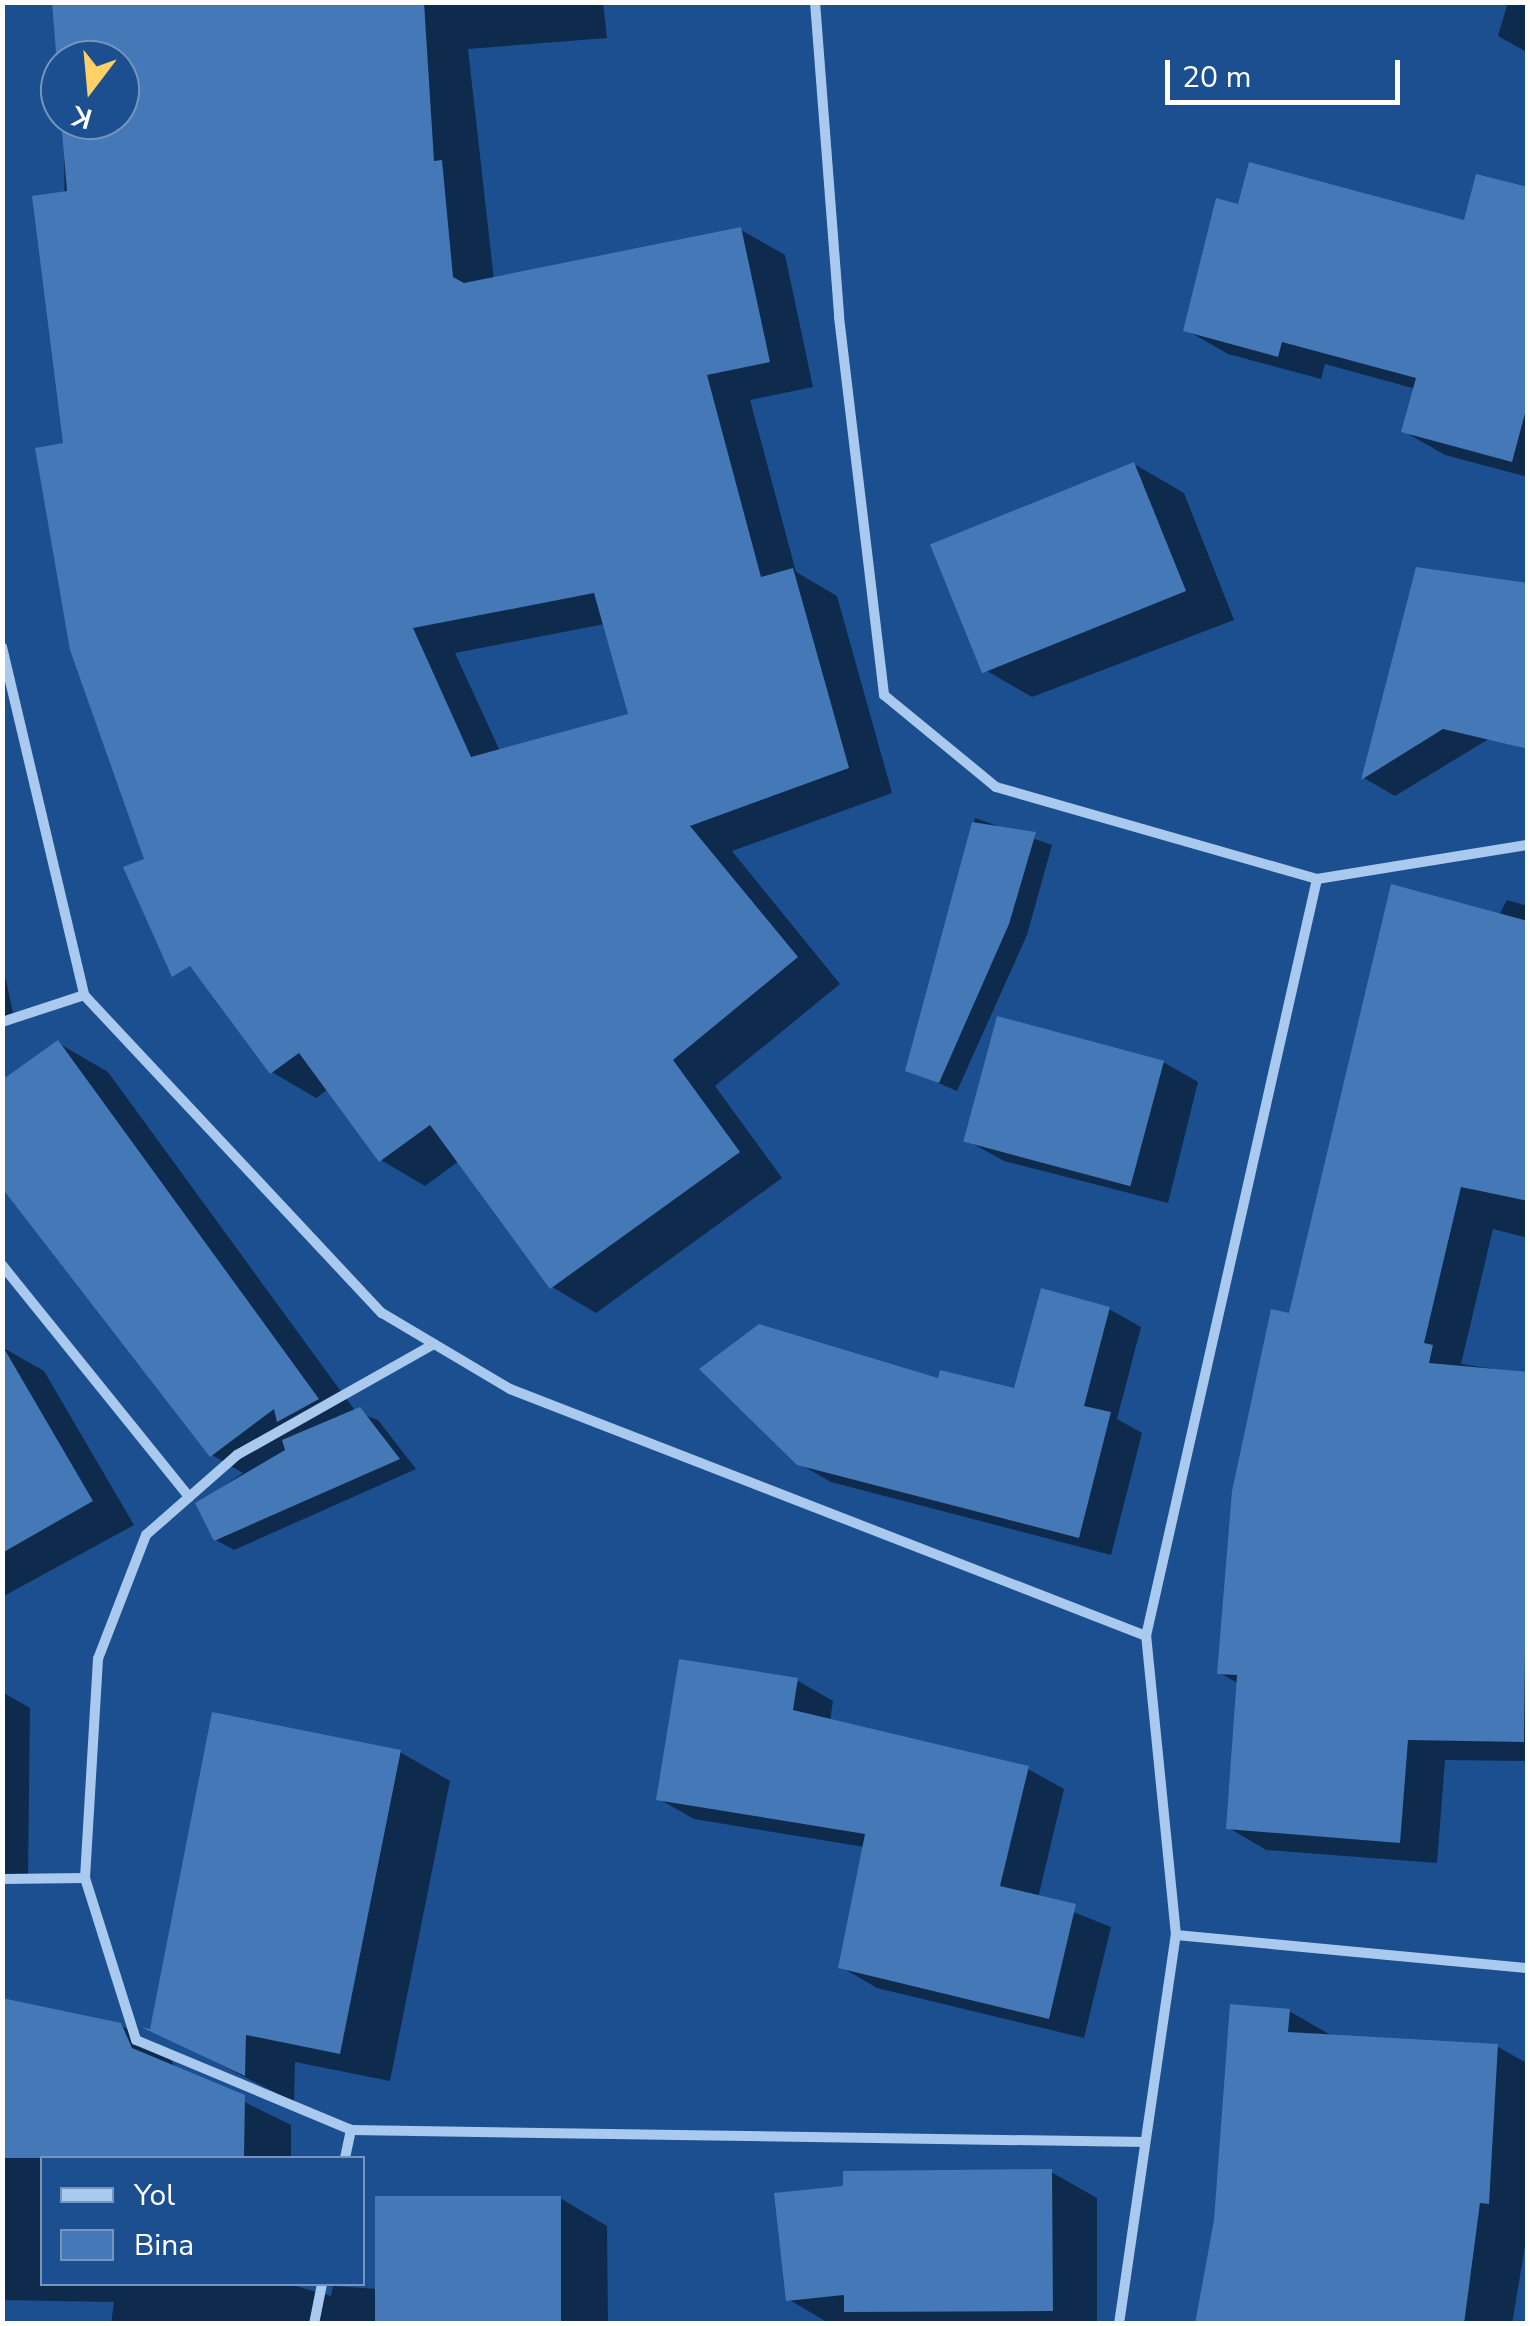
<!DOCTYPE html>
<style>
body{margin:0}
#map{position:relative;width:1530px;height:2326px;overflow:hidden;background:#1b4f8f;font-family:"Nunito Sans",sans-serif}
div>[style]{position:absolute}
.shadow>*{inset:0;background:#0007}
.building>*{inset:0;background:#4478b7;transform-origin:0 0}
.minor>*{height:10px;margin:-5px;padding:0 5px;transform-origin:5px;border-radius:5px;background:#a9c9ee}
span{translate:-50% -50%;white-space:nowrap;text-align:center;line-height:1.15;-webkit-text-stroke:8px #1b4f8f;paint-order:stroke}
.frame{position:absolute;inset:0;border:5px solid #fff;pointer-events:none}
.legend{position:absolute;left:40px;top:2156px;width:325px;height:130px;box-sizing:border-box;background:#1b4f8f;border:2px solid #7695bc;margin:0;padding:12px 18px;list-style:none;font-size:30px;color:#fff}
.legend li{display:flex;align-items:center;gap:20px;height:50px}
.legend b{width:50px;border:2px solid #7695bc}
.north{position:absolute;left:40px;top:40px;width:100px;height:100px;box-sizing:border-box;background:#1b4f8f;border:2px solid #7695bc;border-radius:50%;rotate:196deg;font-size:28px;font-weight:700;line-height:40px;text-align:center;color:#fff}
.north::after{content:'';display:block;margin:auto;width:35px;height:45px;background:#ffd166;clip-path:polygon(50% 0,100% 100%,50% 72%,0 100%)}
.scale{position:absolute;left:1165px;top:60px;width:235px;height:45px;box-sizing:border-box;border:5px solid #fff;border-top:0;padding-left:12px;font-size:30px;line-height:35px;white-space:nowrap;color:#fff;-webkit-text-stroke:8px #1b4f8f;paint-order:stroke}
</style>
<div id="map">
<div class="shadow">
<div style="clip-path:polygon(evenodd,603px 2px,607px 38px,468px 49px,494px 280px,741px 230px,785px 255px,813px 387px,750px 400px,796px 572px,837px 596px,892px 793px,732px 851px,840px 984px,715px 1086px,782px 1178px,596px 1313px,552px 1287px,459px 1161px,425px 1186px,381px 1160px,328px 1089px,316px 1098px,272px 1072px,147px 860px,66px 445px,64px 120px,120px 120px,120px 60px,60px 60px,60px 72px,54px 5px,603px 2px,605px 624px,631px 716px,500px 751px,455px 653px,605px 624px)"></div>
<div style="clip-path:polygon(1508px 2px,1528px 2px,1528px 53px,1498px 36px)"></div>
<div style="clip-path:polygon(1528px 190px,1528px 477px,1445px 455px,1403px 431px,1416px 389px,1325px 364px,1321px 379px,1228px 354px,1186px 330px,1239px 208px,1466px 223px)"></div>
<div style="clip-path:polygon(1134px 464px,1184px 493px,1234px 620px,1032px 697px,982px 668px)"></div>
<div style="clip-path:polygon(1418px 569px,1492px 737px,1395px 796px,1364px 778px)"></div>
<div style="clip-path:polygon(975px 818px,1052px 845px,1027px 935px,957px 1091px,908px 1070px)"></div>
<div style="clip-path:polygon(1507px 900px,1528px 906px,1528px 1238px,1493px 1229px,1461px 1364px,1528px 1374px,1528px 1761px,1445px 1760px,1437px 1863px,1266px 1850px,1229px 1828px,1239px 1684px,1220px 1673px,1291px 1316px)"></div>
<div style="clip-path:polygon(2px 961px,13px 1013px,2px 1017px)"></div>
<div style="clip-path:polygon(58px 1043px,108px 1072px,356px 1412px,378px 1420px,416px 1469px,234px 1550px,216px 1540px,202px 1501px,243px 1473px,212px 1455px)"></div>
<div style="clip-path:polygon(1163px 1062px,1198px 1082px,1168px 1203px,1004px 1161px,968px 1141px)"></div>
<div style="clip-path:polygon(1109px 1309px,1141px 1327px,1117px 1419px,1142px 1433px,1111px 1555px,831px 1482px,798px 1463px,940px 1381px,1016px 1392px)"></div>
<div style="clip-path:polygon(2px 1347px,44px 1371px,134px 1525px,2px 1597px)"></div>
<div style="clip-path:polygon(681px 1662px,798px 1681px,833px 1701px,830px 1721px,1028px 1769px,1064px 1789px,1038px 1898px,1111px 1927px,1084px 2038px,877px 1988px,841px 1967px,865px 1847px,694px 1819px,659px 1799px)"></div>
<div style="clip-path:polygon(2px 1692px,30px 1708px,28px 1875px,2px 1875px)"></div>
<div style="clip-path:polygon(400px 1752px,450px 1781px,390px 2081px,295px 2062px,294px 2102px,152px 2030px)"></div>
<div style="clip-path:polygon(2px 2001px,120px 2025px,168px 2053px,175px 2068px,291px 2125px,291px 2158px,42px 2158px,42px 2284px,289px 2284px,331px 2296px,333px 2286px,378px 2289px,560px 2198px,607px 2226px,608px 2324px,111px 2324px,114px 2302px,2px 2300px)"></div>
<div style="clip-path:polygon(1289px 2011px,1334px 2037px,1498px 2047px,1528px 2064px,1528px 2228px,1512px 2324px,1198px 2324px)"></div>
<div style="clip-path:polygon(1051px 2172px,1097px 2198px,1097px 2324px,830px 2324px,788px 2299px)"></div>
</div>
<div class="building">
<div style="clip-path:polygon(evenodd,52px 2px,424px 2px,434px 161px,442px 160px,453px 277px,464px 283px,741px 227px,770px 362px,707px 375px,761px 577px,793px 568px,849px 768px,690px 826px,798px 957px,673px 1060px,740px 1152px,550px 1289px,430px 1125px,379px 1162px,299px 1053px,270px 1074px,190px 966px,172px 977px,123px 867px,144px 859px,70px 650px,35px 448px,63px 443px,32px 196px,67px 191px,61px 120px,120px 120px,120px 60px,60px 60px,60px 102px,52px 2px,594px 593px,628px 714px,471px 757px,413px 628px,594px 593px)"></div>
<div style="clip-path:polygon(1249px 162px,1464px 220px,1476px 174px,1528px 187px,1528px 402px,1512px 462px,1401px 432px,1416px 378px,1282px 342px,1278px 357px,1183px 331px,1216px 198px,1238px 204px)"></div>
<div style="left:1134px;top:462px;width:139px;height:220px;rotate:68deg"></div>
<div style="clip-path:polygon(1416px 567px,1528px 583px,1528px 749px,1443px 729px,1361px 780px)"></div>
<div style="clip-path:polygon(972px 822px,1036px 832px,1009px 924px,939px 1083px,905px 1071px)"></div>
<div style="clip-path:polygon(1391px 884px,1528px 921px,1528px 1201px,1461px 1187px,1424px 1343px,1433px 1345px,1429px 1363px,1528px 1372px,1524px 1742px,1408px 1740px,1400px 1843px,1226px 1829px,1237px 1675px,1217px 1674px,1232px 1491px,1271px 1309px,1289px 1313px)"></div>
<div style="left:997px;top:1016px;width:173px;height:130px;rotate:15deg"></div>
<div style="clip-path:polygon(58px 1040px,319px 1399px,277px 1422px,274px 1409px,210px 1457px,2px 1188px,2px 1080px)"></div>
<div style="clip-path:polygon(1041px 1288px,1110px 1307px,1084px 1406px,1111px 1412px,1079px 1538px,797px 1465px,699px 1369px,759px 1324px,938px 1378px,940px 1370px,1014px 1388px)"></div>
<div style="clip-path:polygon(2px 1345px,93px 1501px,2px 1553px)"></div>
<div style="clip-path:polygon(360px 1407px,400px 1459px,214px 1541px,195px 1503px,285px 1450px,282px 1440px)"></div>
<div style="clip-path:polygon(679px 1659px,798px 1678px,793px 1710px,1029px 1766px,1000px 1886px,1076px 1904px,1049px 2019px,838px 1968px,865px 1834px,656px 1800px)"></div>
<div style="clip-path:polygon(212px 1712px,401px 1750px,340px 2054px,246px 2035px,245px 2076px,141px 2027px,150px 2029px)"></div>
<div style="clip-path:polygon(2px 1998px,121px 2023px,132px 2048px,245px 2095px,244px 2158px,2px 2158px)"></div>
<div style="clip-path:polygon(1230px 2004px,1290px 2009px,1288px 2032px,1498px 2044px,1489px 2204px,1480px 2203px,1464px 2324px,1195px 2324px,1214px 2220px)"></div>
<div style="clip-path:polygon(1052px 2169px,1053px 2311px,844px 2312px,844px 2295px,786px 2301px,774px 2193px,843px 2186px,843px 2171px)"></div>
<div style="left:561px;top:2196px;width:128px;height:186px;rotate:90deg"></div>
</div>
<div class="minor">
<div style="left:815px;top:2px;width:316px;rotate:85.6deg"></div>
<div style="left:839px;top:317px;width:381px;rotate:83.2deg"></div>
<div style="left:884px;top:695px;width:145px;rotate:39.4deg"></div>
<div style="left:996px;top:787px;width:334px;rotate:16deg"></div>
<div style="left:1317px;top:879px;width:214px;rotate:-9.2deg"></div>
<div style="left:2px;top:647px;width:358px;rotate:76.7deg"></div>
<div style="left:84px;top:995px;width:436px;rotate:46.9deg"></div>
<div style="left:382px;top:1313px;width:149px;rotate:30.7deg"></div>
<div style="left:510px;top:1389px;width:682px;rotate:21.22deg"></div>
<div style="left:2px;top:1022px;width:86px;rotate:-18.2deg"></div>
<div style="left:2px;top:1265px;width:298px;rotate:51.1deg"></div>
<div style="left:434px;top:1344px;width:226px;rotate:150.6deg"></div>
<div style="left:237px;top:1455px;width:121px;rotate:138.7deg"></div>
<div style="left:146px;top:1535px;width:133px;rotate:111.2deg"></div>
<div style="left:98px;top:1659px;width:219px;rotate:93.4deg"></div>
<div style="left:85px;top:1878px;width:170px;rotate:72.5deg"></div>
<div style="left:136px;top:2040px;width:233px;rotate:22.7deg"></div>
<div style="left:351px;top:2130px;width:794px;rotate:0.87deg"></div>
<div style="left:2px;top:1879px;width:83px;rotate:-0.7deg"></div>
<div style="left:1176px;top:1935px;width:354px;rotate:5.4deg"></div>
<div style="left:345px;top:2158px;width:29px;rotate:-78deg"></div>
<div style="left:314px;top:2324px;width:41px;rotate:-78.7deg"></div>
<div style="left:1119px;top:2324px;width:393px;rotate:-81.7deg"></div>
<div style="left:1176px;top:1935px;width:301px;rotate:-95.7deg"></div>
<div style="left:1146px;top:1636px;width:776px;rotate:-77.27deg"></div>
</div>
<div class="frame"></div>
<ul class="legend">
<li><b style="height:12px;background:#a9c9ee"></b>Yol</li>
<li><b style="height:28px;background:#4478b7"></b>Bina</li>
</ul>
<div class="north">K</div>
<div class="scale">20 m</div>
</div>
